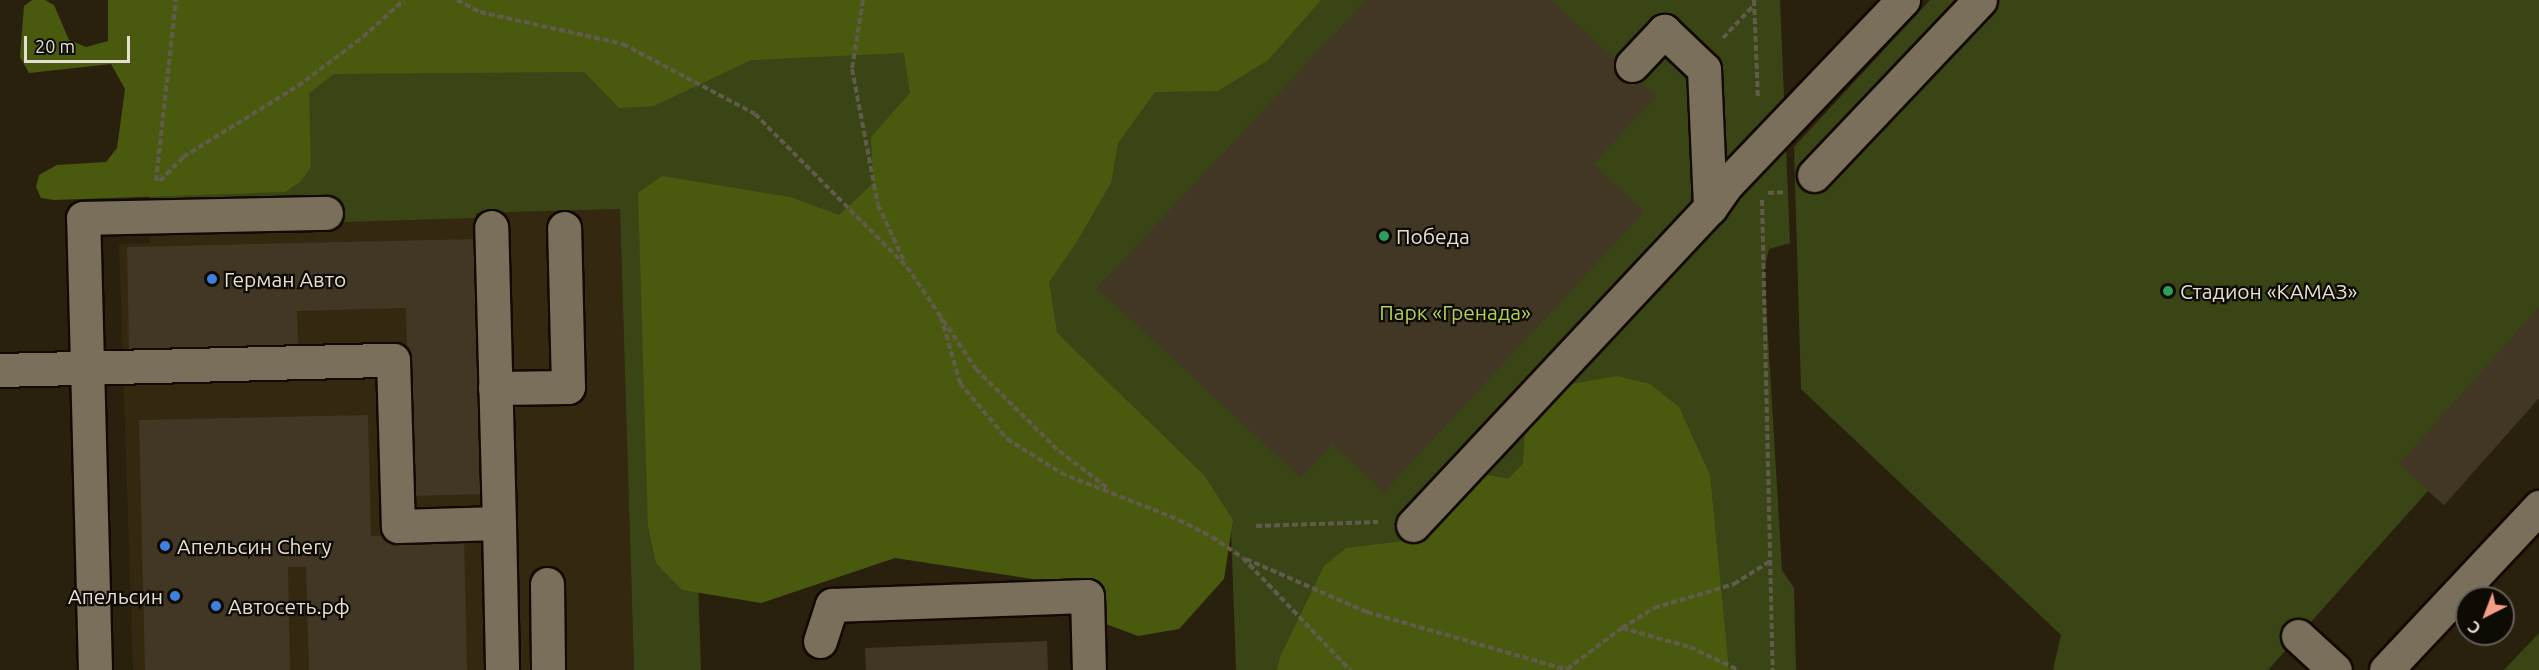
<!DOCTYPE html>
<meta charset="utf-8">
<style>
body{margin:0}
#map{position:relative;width:2539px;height:670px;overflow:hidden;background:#29200e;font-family:Ubuntu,sans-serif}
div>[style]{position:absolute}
.built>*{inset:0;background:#352810}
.green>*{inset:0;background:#394515}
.forest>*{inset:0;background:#495a0f}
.building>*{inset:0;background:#413724}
.path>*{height:4px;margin-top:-2px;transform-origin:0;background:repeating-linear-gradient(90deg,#625a4a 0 6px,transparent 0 9px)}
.roads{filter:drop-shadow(2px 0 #120900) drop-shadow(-2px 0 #120900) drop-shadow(0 2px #120900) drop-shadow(0 -2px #120900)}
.minor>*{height:33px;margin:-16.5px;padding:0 16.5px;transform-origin:16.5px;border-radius:16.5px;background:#7a6f5b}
.dots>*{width:16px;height:16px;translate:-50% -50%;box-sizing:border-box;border:3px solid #0e0a04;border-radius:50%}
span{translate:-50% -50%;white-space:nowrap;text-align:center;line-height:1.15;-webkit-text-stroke:4.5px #0e0a04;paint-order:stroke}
.poi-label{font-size:21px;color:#e4ded3}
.left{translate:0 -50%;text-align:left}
.right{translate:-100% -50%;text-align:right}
.park-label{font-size:21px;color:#b2d057}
.north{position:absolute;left:2455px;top:586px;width:60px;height:60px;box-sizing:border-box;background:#0e0a04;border:2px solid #645f57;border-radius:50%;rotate:222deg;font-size:16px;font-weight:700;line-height:24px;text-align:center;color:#e4ded3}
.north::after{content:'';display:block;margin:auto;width:21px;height:27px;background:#f39f85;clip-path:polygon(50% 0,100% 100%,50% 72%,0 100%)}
.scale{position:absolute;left:24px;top:36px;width:106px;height:27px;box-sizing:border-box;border:3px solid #e4ded3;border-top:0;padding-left:8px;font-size:18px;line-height:21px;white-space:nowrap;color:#e4ded3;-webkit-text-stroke:4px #0e0a04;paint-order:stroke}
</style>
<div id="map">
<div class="built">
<div style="clip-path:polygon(620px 208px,634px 670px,133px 670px,119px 244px,150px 243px,150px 228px,476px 217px,475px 213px)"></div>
</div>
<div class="green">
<div style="clip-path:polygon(143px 0,1780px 0,1790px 243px,1769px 249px,1764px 270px,1782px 570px,1794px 588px,1796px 670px,1236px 670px,1231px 529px,697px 547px,701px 670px,634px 670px,620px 209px,476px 213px,476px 218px,150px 228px)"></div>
<div style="clip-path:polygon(1930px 0,2539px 0,2539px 398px,2444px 505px,2428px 491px,2268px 670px,2053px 670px,2061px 635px,1801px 389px,1794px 147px)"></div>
<div style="clip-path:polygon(2539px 633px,2539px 670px,2504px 670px)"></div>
</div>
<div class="forest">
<div style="clip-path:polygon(32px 0,45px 0,54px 5px,69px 40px,86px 47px,108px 41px,108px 0,1321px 0,1268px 60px,1218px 91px,1155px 92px,1118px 143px,1111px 183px,1076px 243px,1049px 282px,1057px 333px,1204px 475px,1233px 520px,1224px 579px,1179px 629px,1138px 636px,1098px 621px,1065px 584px,895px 558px,761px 603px,682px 590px,656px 563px,648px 526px,638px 193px,662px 176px,790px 197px,839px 215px,873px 183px,871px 137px,910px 93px,904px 53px,751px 60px,654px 106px,619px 108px,584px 72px,334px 74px,309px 93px,311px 167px,301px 181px,285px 192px,54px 200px,41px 198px,36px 187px,39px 175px,57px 165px,106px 162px,117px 148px,125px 89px,111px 64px,29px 73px,20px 57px,24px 6px)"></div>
<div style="clip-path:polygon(1617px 376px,1650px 384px,1679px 407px,1710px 475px,1729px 670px,1277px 670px,1280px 657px,1324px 566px,1346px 548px,1404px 541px,1435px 523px,1487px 475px,1508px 479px,1523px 464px,1525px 430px,1566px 385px)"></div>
</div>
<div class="building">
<div style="clip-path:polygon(1366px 0,1551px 0,1656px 97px,1593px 164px,1644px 212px,1384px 492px,1333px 444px,1301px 478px,1097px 288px)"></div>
<div style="clip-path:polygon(478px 239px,484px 494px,410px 496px,406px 308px,297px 311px,298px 349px,129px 352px,127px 247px)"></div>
<div style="clip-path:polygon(2539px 307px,2539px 398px,2444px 505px,2399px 464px)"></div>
<div style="clip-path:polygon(368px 415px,371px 536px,464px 534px,467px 670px,309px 670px,306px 567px,288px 567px,290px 670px,145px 670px,139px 420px)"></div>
<div style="clip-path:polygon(1047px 641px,1048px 670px,866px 670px,865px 648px)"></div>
</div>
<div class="path">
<div style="left:457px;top:0;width:26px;rotate:28deg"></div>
<div style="left:480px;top:12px;width:147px;rotate:12.6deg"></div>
<div style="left:623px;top:44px;width:149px;rotate:27.9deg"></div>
<div style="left:755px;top:114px;width:216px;rotate:45.2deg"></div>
<div style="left:907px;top:267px;width:60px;rotate:55.8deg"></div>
<div style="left:941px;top:317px;width:69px;rotate:73.9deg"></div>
<div style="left:960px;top:383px;width:73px;rotate:50deg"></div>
<div style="left:1007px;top:439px;width:64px;rotate:32.2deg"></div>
<div style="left:1061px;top:473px;width:127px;rotate:21.7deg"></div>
<div style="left:1179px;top:520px;width:37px;rotate:27deg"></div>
<div style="left:1212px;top:537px;width:37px;rotate:34deg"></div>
<div style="left:1243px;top:558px;width:155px;rotate:46.3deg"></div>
<div style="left:863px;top:0;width:70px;rotate:99.1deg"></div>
<div style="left:852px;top:69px;width:138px;rotate:79.2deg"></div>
<div style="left:878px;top:205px;width:64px;rotate:65deg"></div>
<div style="left:1754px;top:0;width:99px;rotate:87.7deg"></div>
<div style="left:1723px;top:38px;width:45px;rotate:-46.8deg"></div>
<div style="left:156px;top:181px;width:182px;rotate:-83.7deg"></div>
<div style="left:160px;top:181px;width:33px;rotate:-46deg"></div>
<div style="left:183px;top:157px;width:135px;rotate:-31.7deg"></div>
<div style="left:298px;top:86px;width:81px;rotate:-37deg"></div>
<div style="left:363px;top:37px;width:55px;rotate:-42.1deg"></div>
<div style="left:1768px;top:193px;width:17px;rotate:-3deg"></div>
<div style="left:1762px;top:200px;width:470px;rotate:88.7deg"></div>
<div style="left:943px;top:320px;width:59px;rotate:56deg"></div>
<div style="left:976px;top:369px;width:117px;rotate:44.7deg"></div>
<div style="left:1059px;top:451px;width:63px;rotate:37.2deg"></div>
<div style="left:1256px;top:526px;width:122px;rotate:-1.9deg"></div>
<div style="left:1246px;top:559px;width:132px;rotate:23.7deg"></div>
<div style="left:1367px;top:612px;width:209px;rotate:16.1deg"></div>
<div style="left:1622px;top:628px;width:71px;rotate:15.6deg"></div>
<div style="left:1690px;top:647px;width:53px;rotate:25.6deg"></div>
<div style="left:1567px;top:669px;width:69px;rotate:-36.7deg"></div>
<div style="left:1622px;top:628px;width:38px;rotate:-32deg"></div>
<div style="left:1654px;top:608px;width:84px;rotate:-16.7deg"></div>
<div style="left:1734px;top:584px;width:43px;rotate:-32.6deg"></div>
</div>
<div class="roads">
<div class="minor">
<div style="left:1632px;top:65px;width:47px;rotate:-46.7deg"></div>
<div style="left:1664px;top:31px;width:55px;rotate:43.5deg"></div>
<div style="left:1704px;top:69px;width:139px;rotate:87.5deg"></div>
<div style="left:1814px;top:175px;width:241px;rotate:-46.5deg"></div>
<div style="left:0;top:370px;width:393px;rotate:-1.5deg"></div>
<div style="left:393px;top:360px;width:166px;rotate:88.3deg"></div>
<div style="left:398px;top:526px;width:101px;rotate:-1.7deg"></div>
<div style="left:499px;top:523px;width:296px;rotate:-91.5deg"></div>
<div style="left:495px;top:388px;width:73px;rotate:-0.8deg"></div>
<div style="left:568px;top:387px;width:159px;rotate:-91.4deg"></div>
<div style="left:499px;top:523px;width:147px;rotate:88.8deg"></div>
<div style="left:1413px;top:525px;width:434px;rotate:-46.9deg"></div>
<div style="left:1710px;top:208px;width:29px;rotate:-55deg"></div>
<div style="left:1727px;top:184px;width:255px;rotate:-46.3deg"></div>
<div style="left:547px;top:584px;width:86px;rotate:89.3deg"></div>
<div style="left:2298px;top:636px;width:50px;rotate:42.6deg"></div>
<div style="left:820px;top:641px;width:38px;rotate:-72deg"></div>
<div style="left:832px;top:605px;width:255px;rotate:-2deg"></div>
<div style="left:1087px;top:596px;width:74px;rotate:88.5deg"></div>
<div style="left:95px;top:670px;width:452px;rotate:-91.5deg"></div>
<div style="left:83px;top:218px;width:243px;rotate:-1.2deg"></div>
<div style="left:2386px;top:670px;width:224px;rotate:-46.8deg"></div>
</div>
</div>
<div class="dots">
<div style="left:1384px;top:236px;background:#2e9e5b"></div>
<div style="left:212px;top:279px;background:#3f7fe0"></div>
<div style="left:2168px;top:291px;background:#2e9e5b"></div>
<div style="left:165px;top:546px;background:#3f7fe0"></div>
<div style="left:175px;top:596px;background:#3f7fe0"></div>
<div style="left:216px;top:606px;background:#3f7fe0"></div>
</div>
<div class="poi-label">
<span class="left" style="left:1396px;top:236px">Победа</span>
<span class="left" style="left:224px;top:279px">Герман Авто</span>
<span class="left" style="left:2180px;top:291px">Стадион «КАМАЗ»</span>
<span class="left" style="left:177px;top:546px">Апельсин Chery</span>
<span class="right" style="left:163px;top:596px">Апельсин</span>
<span class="left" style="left:228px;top:606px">Автосеть.рф</span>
</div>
<div class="park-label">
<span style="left:1455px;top:312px">Парк «Гренада»</span>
</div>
<div class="north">С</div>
<div class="scale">20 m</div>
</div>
